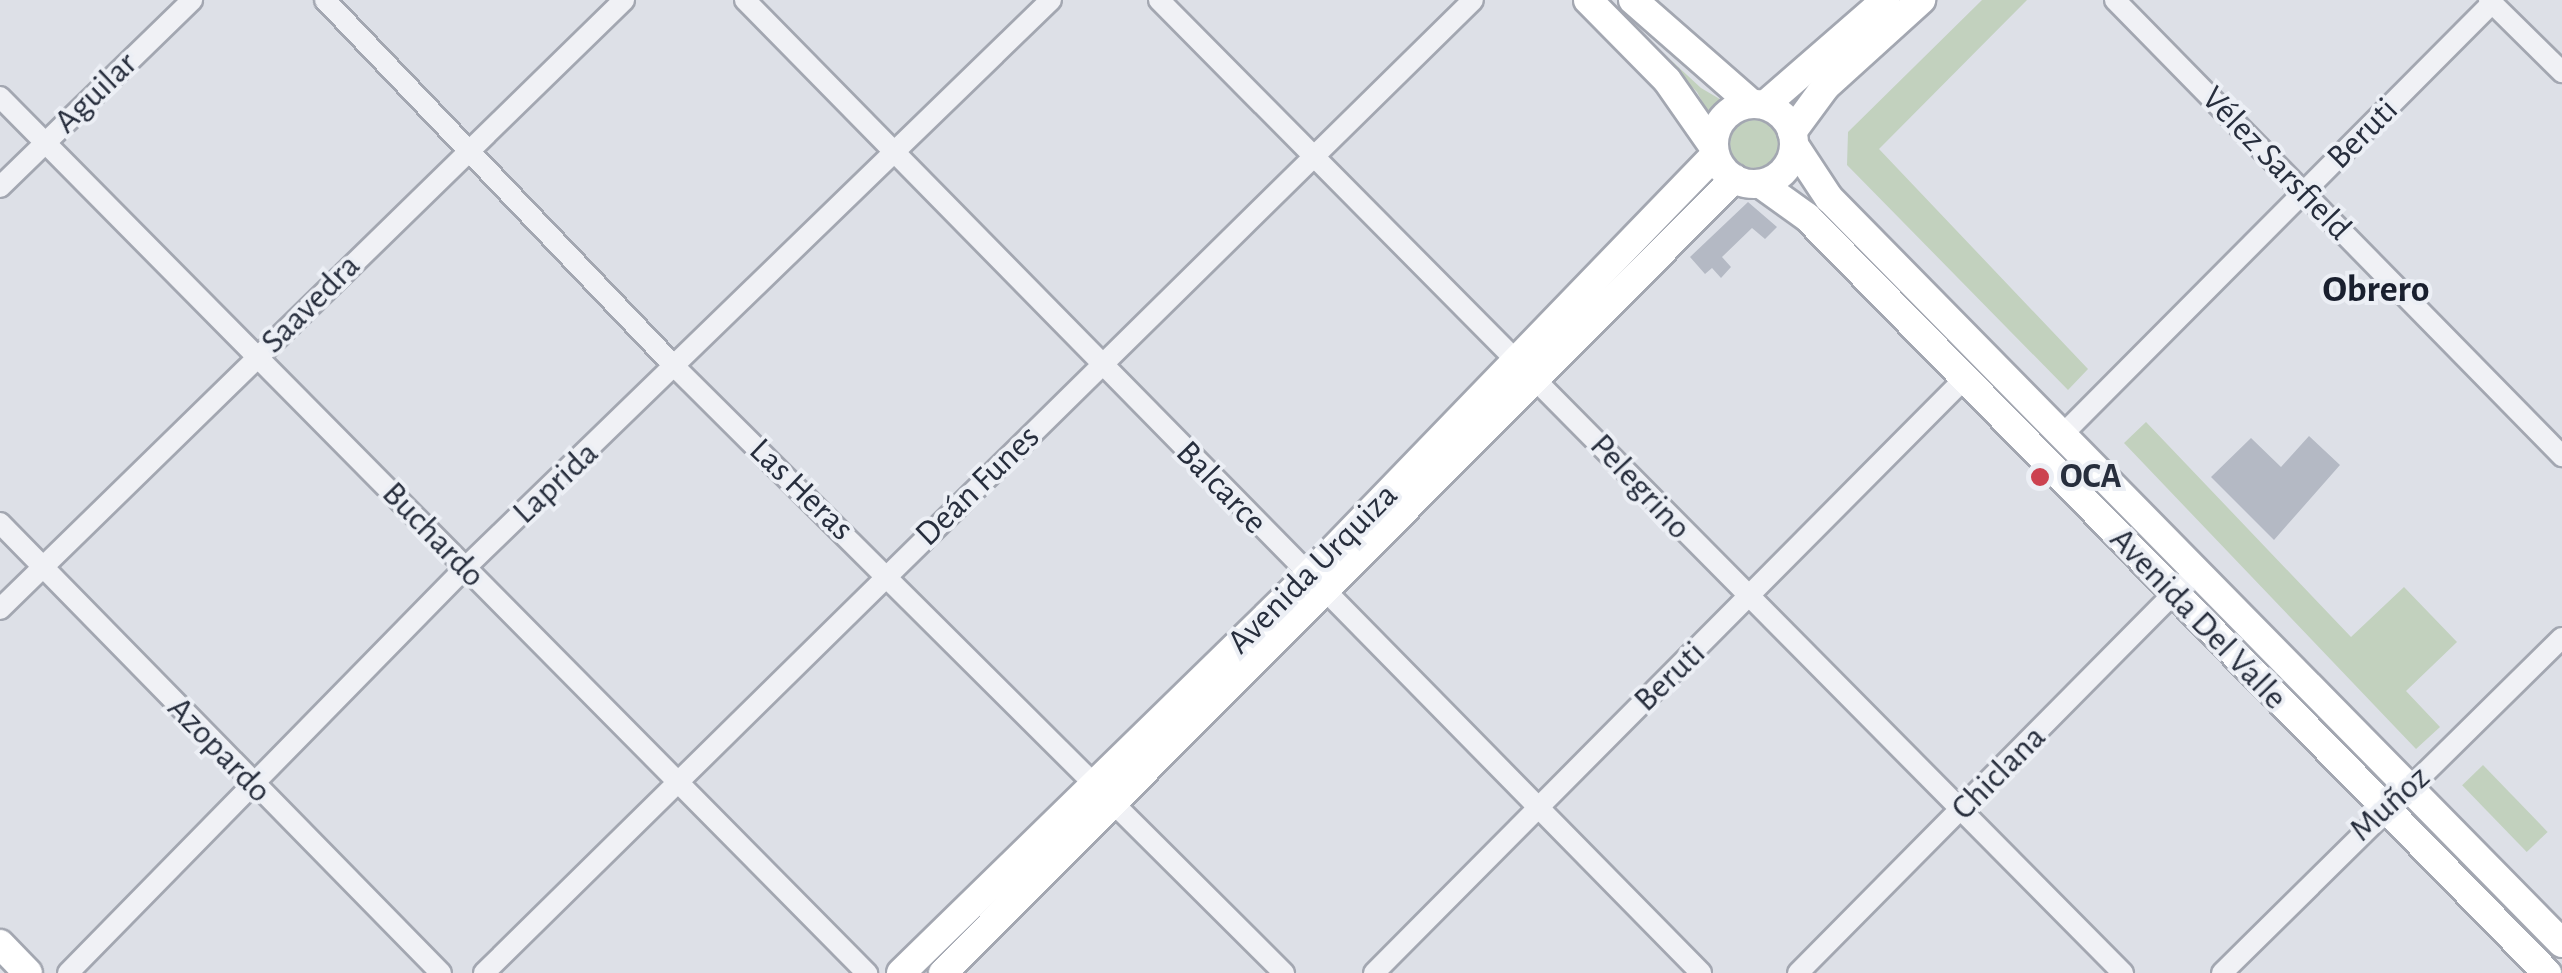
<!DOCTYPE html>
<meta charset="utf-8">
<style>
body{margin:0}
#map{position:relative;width:2562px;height:973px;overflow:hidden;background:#dde0e7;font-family:"Alegreya Sans",sans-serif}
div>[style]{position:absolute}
.green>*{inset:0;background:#c2d1be;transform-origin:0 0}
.round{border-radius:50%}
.building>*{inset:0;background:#b4b9c4}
.roads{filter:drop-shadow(2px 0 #a3a7b1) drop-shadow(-2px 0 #a3a7b1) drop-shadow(0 2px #a3a7b1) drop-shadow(0 -2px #a3a7b1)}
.minor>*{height:20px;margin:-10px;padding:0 10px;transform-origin:10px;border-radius:10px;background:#f0f1f5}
.secondary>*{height:28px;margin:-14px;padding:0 14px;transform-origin:14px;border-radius:14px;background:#fff}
.secondary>.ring{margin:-14px;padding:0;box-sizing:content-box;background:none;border:28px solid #fff;border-radius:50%}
.dots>*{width:28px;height:28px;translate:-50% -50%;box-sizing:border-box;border:5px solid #eceff5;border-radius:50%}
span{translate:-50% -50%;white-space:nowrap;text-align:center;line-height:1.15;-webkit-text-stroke:8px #eceff5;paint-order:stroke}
.street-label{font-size:35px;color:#272e3d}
.poi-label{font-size:35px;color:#272e3d;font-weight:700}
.left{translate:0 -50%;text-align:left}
.neighbourhood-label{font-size:38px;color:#191f2e;font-weight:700}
</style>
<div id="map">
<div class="green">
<div style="clip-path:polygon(1606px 0,1701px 88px,1730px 105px,1713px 122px,1697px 92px)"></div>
<div style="clip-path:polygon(1982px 0,2027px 0,1879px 149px,2088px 369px,2068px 390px,1847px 165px,1848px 132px)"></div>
<div class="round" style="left:1730px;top:120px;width:48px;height:48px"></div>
<div style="clip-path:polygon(2146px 422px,2351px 637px,2404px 587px,2457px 642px,2406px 691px,2440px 727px,2416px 749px,2124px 443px)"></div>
<div style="left:2483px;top:765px;width:93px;height:29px;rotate:46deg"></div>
</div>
<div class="building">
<div style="clip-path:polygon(1748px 202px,1777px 227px,1765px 239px,1752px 228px,1722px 257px,1731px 267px,1721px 278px,1712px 268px,1705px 274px,1690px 257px)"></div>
<div style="clip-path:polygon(2309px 436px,2340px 465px,2274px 540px,2211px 477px,2251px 438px,2281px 467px)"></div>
</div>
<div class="roads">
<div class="minor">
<div style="left:325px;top:0;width:509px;rotate:46.35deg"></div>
<div style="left:676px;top:368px;width:858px;rotate:44.86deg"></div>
<div style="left:745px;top:0;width:1364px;rotate:45.5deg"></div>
<div style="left:1159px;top:0;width:1370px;rotate:45.27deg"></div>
<div style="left:2115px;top:0;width:639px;rotate:45.57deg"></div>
<div style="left:2489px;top:0;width:103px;rotate:44.6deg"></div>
<div style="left:0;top:97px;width:1233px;rotate:45.3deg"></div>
<div style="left:0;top:187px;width:268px;rotate:-44.2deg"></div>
<div style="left:2063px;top:434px;width:608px;rotate:-45.13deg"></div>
<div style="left:0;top:523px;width:630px;rotate:45.58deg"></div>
<div style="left:0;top:609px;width:872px;rotate:-44.3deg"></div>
<div style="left:68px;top:973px;width:567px;rotate:-45.57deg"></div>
<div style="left:465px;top:568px;width:816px;rotate:-44.11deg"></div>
<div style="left:484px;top:973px;width:1387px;rotate:-44.53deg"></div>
<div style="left:1374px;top:973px;width:837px;rotate:-45.19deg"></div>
<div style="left:1798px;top:973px;width:566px;rotate:-45.29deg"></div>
<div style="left:2222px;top:973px;width:477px;rotate:-44.6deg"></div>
</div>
<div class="secondary">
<div style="left:1588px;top:0;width:112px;rotate:45.4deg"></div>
<div style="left:1667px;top:80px;width:80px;rotate:55.1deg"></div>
<div style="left:1633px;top:0;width:158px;rotate:41.2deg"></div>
<div class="ring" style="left:1714px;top:104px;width:52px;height:52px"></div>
<div style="left:1765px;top:105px;width:160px;rotate:-41deg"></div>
<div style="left:1792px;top:132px;width:56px;rotate:-53.7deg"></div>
<div style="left:1825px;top:87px;width:130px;rotate:-42.2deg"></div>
<div style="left:1794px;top:145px;width:64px;rotate:56.6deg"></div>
<div style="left:1829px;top:198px;width:1045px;rotate:45.47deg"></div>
<div style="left:1761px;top:184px;width:57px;rotate:35.7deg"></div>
<div style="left:1807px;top:217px;width:1058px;rotate:45.61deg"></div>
<div style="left:0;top:944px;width:40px;rotate:46deg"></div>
<div style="left:901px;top:973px;width:567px;rotate:-44.29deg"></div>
<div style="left:1307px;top:577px;width:587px;rotate:-45.97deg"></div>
<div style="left:943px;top:973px;width:1121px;rotate:-45.11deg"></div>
</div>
</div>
<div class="dots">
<div style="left:2040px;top:477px;background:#cc4250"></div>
</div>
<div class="street-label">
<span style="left:96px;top:93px;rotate:-44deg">Aguilar</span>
<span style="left:2363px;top:134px;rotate:-45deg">Beruti</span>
<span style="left:2276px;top:164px;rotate:46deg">Vélez Sarsfield</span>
<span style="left:311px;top:304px;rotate:-45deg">Saavedra</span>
<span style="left:556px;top:483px;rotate:-43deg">Laprida</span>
<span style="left:978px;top:486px;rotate:-44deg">Deán Funes</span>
<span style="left:1640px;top:487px;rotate:47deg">Pelegrino</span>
<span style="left:1221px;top:488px;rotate:46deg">Balcarce</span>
<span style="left:801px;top:490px;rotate:44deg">Las Heras</span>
<span style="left:433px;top:535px;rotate:46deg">Buchardo</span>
<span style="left:1313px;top:569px;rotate:-45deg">Avenida Urquiza</span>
<span style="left:2198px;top:619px;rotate:46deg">Avenida Del Valle</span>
<span style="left:1670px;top:677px;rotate:-44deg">Beruti</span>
<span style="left:219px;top:750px;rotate:46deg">Azopardo</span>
<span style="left:1999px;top:773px;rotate:-45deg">Chiclana</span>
<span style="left:2390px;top:804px;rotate:-42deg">Muñoz</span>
</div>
<div class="poi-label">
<span class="left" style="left:2060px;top:477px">OCA</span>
</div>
<div class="neighbourhood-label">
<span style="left:2376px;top:291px">Obrero</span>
</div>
</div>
